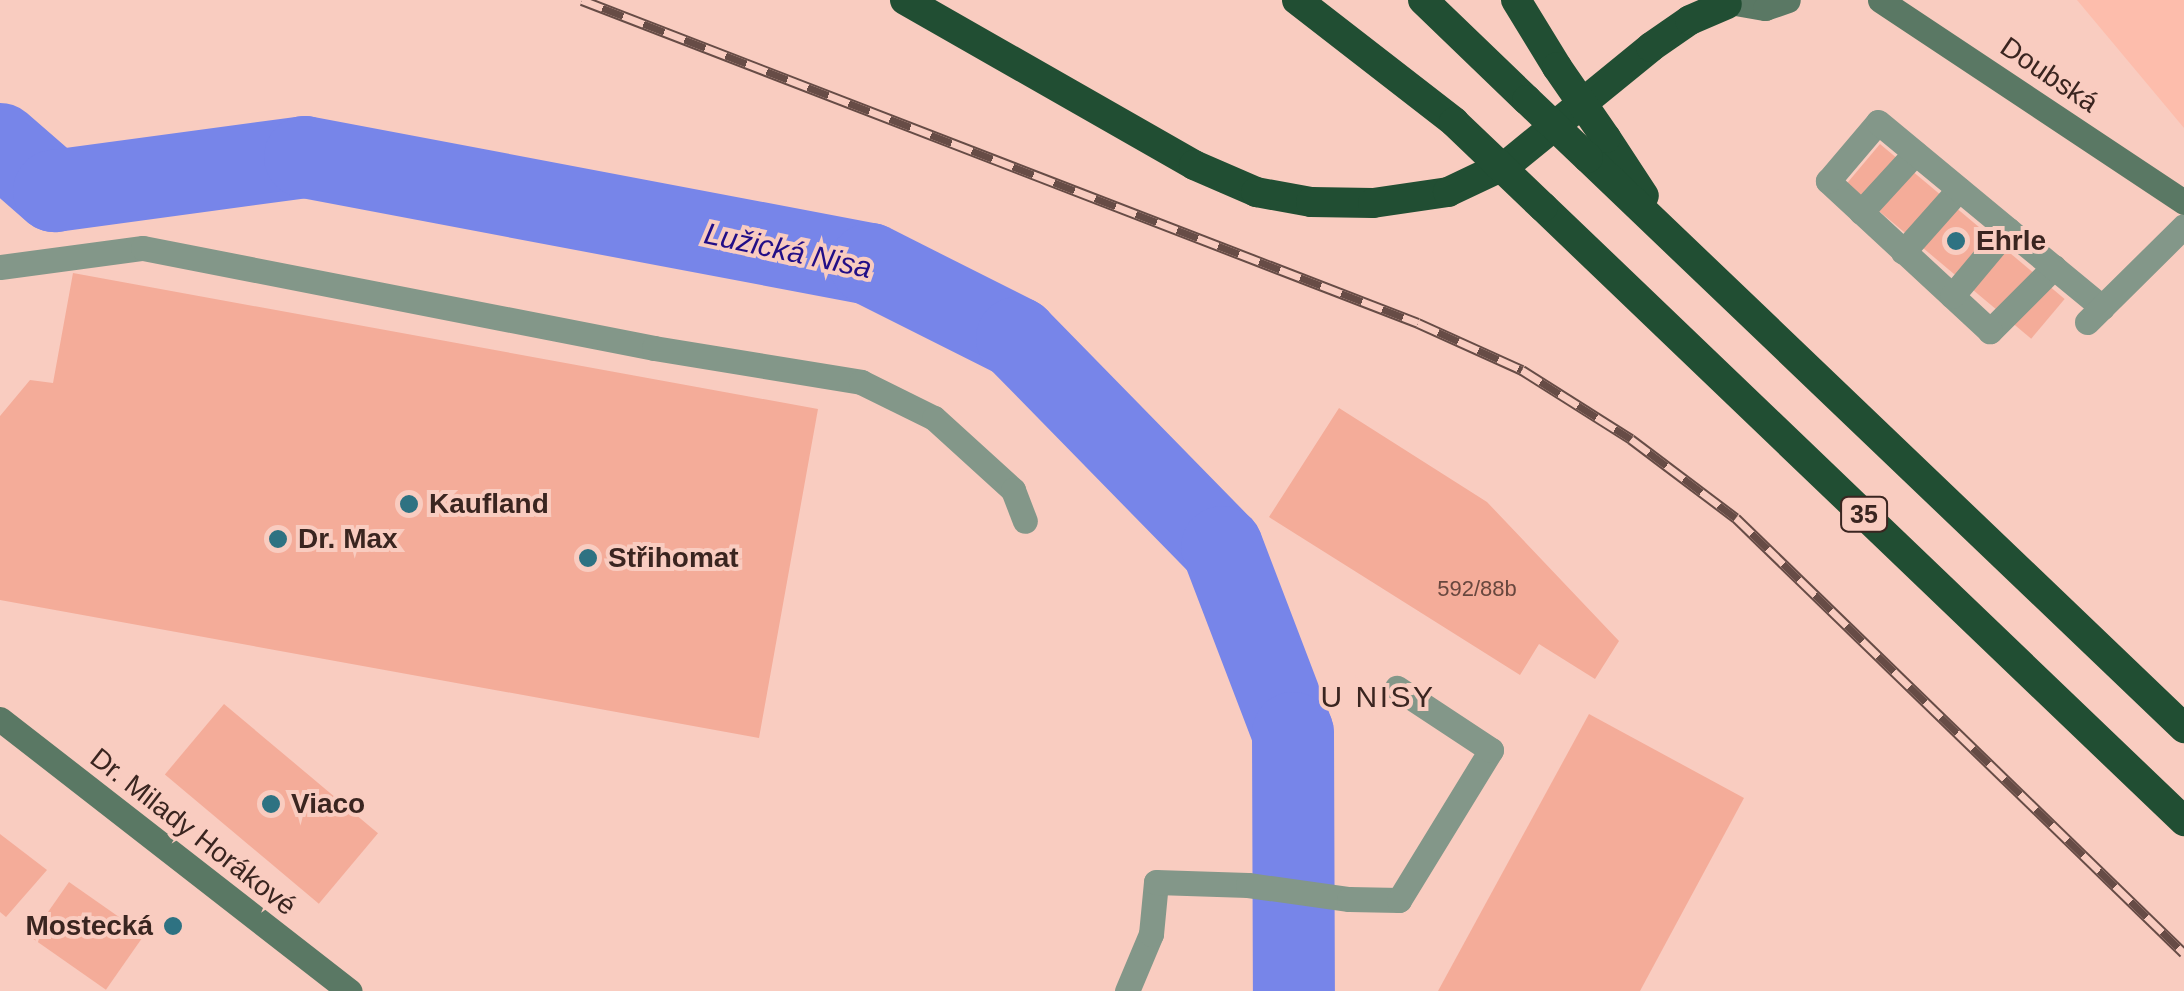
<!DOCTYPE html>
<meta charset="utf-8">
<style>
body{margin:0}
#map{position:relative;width:2184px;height:991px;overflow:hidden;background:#f9ccc0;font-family:Arial,sans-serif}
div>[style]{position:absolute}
.built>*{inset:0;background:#fdbdac}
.river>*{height:82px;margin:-41px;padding:0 41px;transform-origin:41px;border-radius:41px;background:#7785e9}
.building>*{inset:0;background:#f4ac99;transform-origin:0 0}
.lane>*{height:25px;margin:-12.5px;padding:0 12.5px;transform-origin:12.5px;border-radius:12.5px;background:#839789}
.street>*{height:25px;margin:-12.5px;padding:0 12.5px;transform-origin:12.5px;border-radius:12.5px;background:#839789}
.secondary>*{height:25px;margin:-12.5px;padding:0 12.5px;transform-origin:12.5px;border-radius:12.5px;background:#5a7864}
.highway>*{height:30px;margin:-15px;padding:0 15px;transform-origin:15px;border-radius:15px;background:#214e33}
.rail>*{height:11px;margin-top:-5.5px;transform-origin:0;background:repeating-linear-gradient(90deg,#f9ccc0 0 22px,#674c46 0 44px);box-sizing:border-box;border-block:2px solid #674c46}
.highway-bridge>*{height:30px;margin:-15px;padding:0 15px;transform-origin:15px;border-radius:15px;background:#214e33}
.dots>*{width:28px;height:28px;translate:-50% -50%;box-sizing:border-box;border:5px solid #f9ccc0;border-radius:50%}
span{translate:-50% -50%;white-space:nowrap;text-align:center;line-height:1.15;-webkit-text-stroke:8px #f9ccc0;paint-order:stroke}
.number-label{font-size:22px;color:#68473e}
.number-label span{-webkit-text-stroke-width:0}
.shield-label span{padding:2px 8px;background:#f9ccc0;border:2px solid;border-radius:8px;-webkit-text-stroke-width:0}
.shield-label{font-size:25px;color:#3a2520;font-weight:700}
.street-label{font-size:28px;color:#3a2520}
.poi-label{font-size:28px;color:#3a2520;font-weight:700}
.left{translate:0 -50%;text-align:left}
.right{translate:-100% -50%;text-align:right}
.water-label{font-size:30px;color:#220e87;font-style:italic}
.neighbourhood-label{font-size:30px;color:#3a2520;letter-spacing:2.5px}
</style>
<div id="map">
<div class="built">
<div style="clip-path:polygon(2077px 0,2184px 0,2184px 128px)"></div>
</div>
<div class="river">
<div style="left:0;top:144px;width:72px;rotate:41deg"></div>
<div style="left:54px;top:191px;width:253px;rotate:-7.7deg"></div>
<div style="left:305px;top:157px;width:575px;rotate:10.72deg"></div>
<div style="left:870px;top:264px;width:165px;rotate:26.7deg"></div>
<div style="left:1017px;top:338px;width:293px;rotate:45.6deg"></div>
<div style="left:1222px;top:547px;width:199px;rotate:69.1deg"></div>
<div style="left:1293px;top:733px;width:258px;rotate:89.8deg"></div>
</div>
<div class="building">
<div style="left:1880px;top:144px;width:241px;height:52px;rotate:40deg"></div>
<div style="clip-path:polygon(73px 273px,818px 409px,759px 738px,0 600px,0 416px,30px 380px,53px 383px)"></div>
<div style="clip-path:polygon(1339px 408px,1487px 502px,1619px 641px,1595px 679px,1539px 644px,1520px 675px,1269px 517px)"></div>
<div style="left:224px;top:704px;width:201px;height:92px;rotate:40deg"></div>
<div style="clip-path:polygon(1589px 714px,1744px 798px,1640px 991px,1438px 991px)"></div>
<div style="clip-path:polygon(0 834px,47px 870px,6px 917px,0 912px)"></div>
<div style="left:69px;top:882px;width:92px;height:67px;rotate:35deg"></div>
</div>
<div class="lane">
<div style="left:1861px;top:212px;width:80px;rotate:-47.5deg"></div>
<div style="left:1903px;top:252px;width:84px;rotate:-48.4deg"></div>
<div style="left:0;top:267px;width:144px;rotate:-7.6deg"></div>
<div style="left:143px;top:248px;width:521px;rotate:11.07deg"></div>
<div style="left:654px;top:348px;width:210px;rotate:9.3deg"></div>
<div style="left:861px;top:382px;width:81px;rotate:26.3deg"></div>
<div style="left:934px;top:418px;width:107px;rotate:42.3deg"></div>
<div style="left:1013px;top:490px;width:33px;rotate:69deg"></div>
<div style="left:2054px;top:267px;width:91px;rotate:135deg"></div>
<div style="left:1990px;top:331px;width:221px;rotate:-137.2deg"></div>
<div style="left:1828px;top:181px;width:77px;rotate:-49.7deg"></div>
<div style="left:1878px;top:122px;width:291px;rotate:39.6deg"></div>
<div style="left:1952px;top:296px;width:87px;rotate:-50.1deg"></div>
<div style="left:2087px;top:322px;width:136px;rotate:-44.7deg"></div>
</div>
<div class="street">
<div style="left:1127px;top:991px;width:62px;rotate:-67.2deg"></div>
<div style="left:1151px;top:934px;width:52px;rotate:-84.5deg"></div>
<div style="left:1156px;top:882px;width:92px;rotate:1.9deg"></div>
<div style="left:1248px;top:885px;width:102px;rotate:7.9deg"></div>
<div style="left:1349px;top:899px;width:50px;rotate:1.1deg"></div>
<div style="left:1399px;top:900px;width:176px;rotate:-58.5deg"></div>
<div style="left:1491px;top:750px;width:113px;rotate:-146.6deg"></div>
</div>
<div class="secondary">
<div style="left:1718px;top:0;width:48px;rotate:9.7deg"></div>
<div style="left:1765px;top:8px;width:24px;rotate:-19deg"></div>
<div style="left:1880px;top:0;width:365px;rotate:33.6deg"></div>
<div style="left:0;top:719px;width:443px;rotate:37.9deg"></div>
</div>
<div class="highway">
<div style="left:905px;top:0;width:333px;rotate:29.7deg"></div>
<div style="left:1194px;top:165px;width:68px;rotate:23.5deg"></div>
<div style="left:1256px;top:192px;width:56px;rotate:10.3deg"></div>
<div style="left:1311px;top:202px;width:62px;rotate:0.9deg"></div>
<div style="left:1373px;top:203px;width:76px;rotate:-8.3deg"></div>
<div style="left:1448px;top:192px;width:68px;rotate:-25.4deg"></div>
<div style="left:1509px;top:163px;width:183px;rotate:-39.2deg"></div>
<div style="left:1651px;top:47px;width:47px;rotate:-34.7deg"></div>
<div style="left:1690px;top:20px;width:40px;rotate:-23.4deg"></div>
<div style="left:1297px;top:0;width:199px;rotate:37.8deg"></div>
<div style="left:1423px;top:0;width:144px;rotate:43.9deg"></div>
<div style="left:1516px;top:0;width:79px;rotate:58.5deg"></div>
<div style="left:1606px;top:138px;width:69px;rotate:56.8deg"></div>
<div style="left:1588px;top:158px;width:825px;rotate:43.72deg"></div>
<div style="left:1543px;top:207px;width:888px;rotate:43.77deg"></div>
</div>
<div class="rail">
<div style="left:582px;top:0;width:896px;rotate:21.12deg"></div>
<div style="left:1418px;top:323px;width:114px;rotate:24.3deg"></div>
<div style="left:1522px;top:370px;width:129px;rotate:32.3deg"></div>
<div style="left:1631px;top:439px;width:131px;rotate:37deg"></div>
<div style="left:1736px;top:518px;width:624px;rotate:44.16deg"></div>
</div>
<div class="highway-bridge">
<div style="left:1557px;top:67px;width:86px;rotate:55.4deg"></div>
<div style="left:1527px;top:100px;width:84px;rotate:43.6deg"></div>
<div style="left:1454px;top:122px;width:123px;rotate:43.7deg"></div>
</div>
<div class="dots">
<div style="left:1956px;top:241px;background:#2e7282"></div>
<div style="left:409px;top:504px;background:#2e7282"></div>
<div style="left:278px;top:539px;background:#2e7282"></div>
<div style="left:588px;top:558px;background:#2e7282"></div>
<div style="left:271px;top:804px;background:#2e7282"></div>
<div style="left:173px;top:926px;background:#2e7282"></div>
</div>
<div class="number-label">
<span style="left:1477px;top:589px">592/88b</span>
</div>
<div class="shield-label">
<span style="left:1864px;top:514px">35</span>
</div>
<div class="street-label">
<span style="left:2049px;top:75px;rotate:34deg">Doubská</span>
<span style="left:193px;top:832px;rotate:38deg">Dr. Milady Horákové</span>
</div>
<div class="poi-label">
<span class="left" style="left:1976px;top:241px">Ehrle</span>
<span class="left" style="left:429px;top:504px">Kaufland</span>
<span class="left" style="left:298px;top:539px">Dr. Max</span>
<span class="left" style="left:608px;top:558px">Střihomat</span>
<span class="left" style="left:291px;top:804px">Viaco</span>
<span class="right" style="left:153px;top:926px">Mostecká</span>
</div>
<div class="water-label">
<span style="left:788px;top:251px;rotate:12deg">Lužická Nisa</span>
</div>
<div class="neighbourhood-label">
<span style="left:1378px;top:697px">U NISY</span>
</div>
</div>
